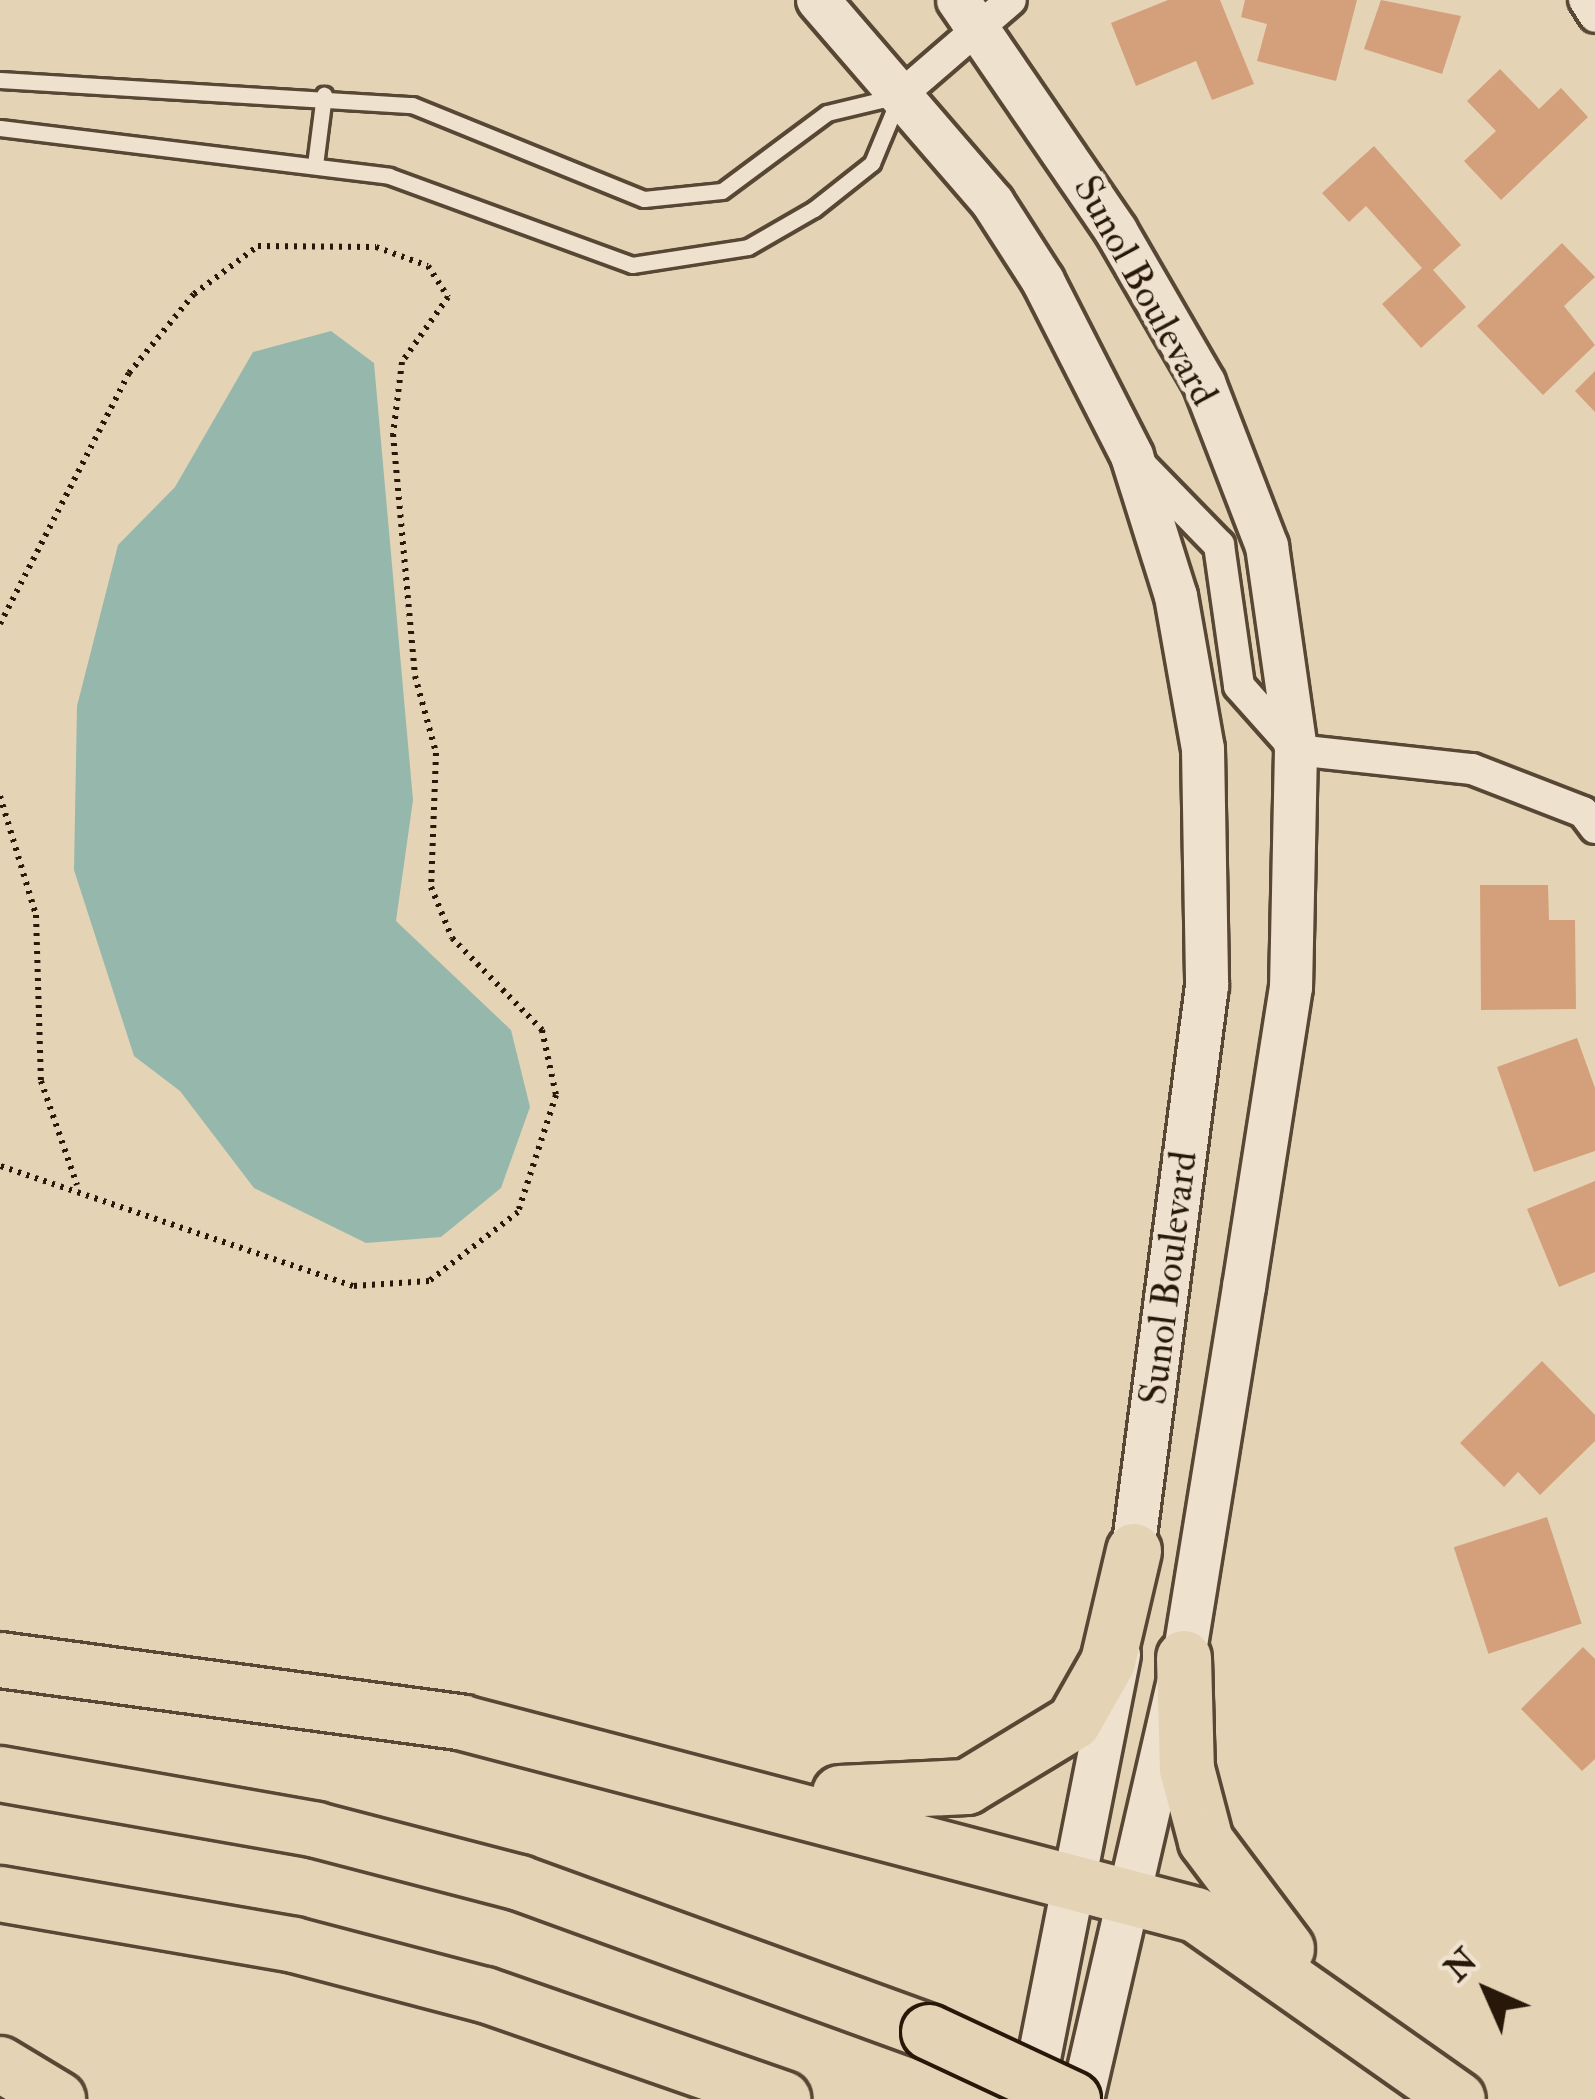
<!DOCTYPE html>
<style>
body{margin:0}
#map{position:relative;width:1595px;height:2099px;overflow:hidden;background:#e5d3b5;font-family:"IM FELL Double Pica",serif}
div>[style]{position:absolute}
.water>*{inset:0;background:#96b8ac}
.building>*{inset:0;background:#d4a07c;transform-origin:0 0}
.path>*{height:6px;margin-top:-3px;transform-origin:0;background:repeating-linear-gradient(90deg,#281809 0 3px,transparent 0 9px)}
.roads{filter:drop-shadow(3px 0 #574734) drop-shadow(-3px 0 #574734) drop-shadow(0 3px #574734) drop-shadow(0 -3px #574734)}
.service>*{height:15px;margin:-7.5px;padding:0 7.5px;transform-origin:7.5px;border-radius:7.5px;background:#eee2cf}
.minor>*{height:30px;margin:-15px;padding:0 15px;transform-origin:15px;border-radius:15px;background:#eee2cf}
.secondary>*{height:42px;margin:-21px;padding:0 21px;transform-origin:21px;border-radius:21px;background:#eee2cf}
.motorway>*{height:54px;margin:-27px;padding:0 27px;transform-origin:27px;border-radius:27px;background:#e5d3b5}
.bridges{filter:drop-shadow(3px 0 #281809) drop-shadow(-3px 0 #281809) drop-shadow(0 3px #281809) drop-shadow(0 -3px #281809)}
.motorway-bridge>*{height:54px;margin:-27px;padding:0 27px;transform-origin:27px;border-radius:27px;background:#e5d3b5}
span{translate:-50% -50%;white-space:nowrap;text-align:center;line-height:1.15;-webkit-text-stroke:9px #eee2cf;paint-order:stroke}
.street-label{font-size:39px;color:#281809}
.north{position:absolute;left:1427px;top:1931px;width:120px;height:120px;-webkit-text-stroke:9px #eee2cf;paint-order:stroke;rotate:315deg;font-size:33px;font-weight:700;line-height:48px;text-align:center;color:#281809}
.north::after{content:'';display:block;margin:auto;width:42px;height:54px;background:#281809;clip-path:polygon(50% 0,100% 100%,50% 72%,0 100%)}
</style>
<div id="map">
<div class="water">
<div style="clip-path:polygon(331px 331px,374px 363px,413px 800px,396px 921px,511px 1030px,530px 1107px,501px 1188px,441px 1237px,366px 1243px,254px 1188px,180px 1091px,134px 1056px,74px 870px,77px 706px,118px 545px,175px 487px,253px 352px)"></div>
</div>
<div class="building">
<div style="clip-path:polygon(1168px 0,1220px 0,1254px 84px,1212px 100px,1196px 61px,1136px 86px,1111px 23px)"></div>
<div style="clip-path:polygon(1245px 0,1357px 0,1336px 81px,1257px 61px,1267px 24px,1241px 17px)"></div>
<div style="clip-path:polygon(1381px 0,1461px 16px,1442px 74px,1364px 49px)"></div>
<div style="clip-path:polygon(1500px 69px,1539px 109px,1561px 88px,1588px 117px,1501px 200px,1464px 161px,1496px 131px,1467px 101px)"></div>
<div style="clip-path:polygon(1374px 146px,1461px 245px,1433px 270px,1466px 307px,1421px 348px,1382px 304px,1422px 268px,1366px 206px,1349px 222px,1322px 193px)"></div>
<div style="clip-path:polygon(1562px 243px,1595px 277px,1564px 306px,1595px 345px,1543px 395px,1477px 326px)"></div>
<div style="clip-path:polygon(1595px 371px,1595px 412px,1575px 391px)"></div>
<div style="clip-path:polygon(1480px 885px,1548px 885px,1549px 920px,1575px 920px,1576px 1009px,1481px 1010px)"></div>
<div style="clip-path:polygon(1577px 1038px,1595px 1088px,1595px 1151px,1534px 1172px,1497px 1067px)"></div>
<div style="clip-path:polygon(1595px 1181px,1595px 1272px,1559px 1287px,1527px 1209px)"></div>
<div style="clip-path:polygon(1542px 1361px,1595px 1415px,1595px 1441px,1540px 1495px,1518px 1472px,1504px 1487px,1460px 1443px)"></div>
<div style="left:1547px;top:1517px;width:112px;height:98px;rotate:72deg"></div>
<div style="clip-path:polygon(1583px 1647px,1595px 1659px,1595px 1759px,1582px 1771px,1521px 1709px)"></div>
</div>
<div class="path">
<div style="left:0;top:624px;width:282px;rotate:-62.8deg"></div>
<div style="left:129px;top:373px;width:102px;rotate:-50.6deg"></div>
<div style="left:194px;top:294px;width:80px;rotate:-36.9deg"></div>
<div style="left:258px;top:246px;width:118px;rotate:0.5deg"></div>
<div style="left:376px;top:247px;width:55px;rotate:20.1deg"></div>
<div style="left:428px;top:266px;width:37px;rotate:57deg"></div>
<div style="left:448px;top:297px;width:80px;rotate:125.3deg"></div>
<div style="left:402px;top:362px;width:73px;rotate:97.1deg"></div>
<div style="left:393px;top:434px;width:243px;rotate:84.8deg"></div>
<div style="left:415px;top:676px;width:80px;rotate:74.7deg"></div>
<div style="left:436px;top:753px;width:134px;rotate:92.1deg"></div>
<div style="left:431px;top:887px;width:55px;rotate:67.6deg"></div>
<div style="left:452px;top:938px;width:129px;rotate:45.6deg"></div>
<div style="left:542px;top:1030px;width:66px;rotate:77.8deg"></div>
<div style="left:556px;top:1095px;width:123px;rotate:108deg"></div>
<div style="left:518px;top:1212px;width:113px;rotate:142.2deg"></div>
<div style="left:429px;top:1281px;width:76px;rotate:176.2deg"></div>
<div style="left:353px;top:1286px;width:373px;rotate:-161.2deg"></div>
<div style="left:0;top:796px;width:124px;rotate:73.2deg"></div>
<div style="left:36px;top:915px;width:166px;rotate:88.3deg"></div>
<div style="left:41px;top:1081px;width:110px;rotate:70.9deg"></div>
</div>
<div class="roads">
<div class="service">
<div style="left:0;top:80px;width:413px;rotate:3.5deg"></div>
<div style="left:412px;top:105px;width:250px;rotate:22.1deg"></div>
<div style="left:644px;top:199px;width:78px;rotate:-5.9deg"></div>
<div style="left:722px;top:191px;width:131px;rotate:-36.6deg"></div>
<div style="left:827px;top:113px;width:73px;rotate:-13.5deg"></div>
<div style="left:0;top:128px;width:392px;rotate:7deg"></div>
<div style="left:389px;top:176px;width:259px;rotate:20.1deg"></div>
<div style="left:632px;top:265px;width:117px;rotate:-8.8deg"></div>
<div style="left:748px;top:247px;width:76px;rotate:-29.9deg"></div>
<div style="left:814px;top:209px;width:74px;rotate:-38.4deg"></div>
<div style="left:872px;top:163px;width:70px;rotate:-67.4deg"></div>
<div style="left:315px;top:165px;width:71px;rotate:-82.7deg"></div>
</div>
<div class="minor">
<div style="left:1584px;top:0;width:20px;rotate:57deg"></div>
<div style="left:901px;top:95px;width:145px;rotate:-40.8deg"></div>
<div style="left:1136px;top:460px;width:119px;rotate:45.7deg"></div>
<div style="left:1219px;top:545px;width:142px;rotate:81.9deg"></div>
<div style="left:1239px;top:686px;width:86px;rotate:48.3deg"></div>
<div style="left:1296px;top:750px;width:177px;rotate:6.2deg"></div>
<div style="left:1472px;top:769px;width:119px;rotate:21.2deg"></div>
<div style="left:1583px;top:812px;width:20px;rotate:53deg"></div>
</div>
<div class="secondary">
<div style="left:818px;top:0;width:268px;rotate:49.2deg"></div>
<div style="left:993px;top:203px;width:93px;rotate:57.3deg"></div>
<div style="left:1043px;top:281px;width:196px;rotate:63deg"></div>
<div style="left:1132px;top:456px;width:147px;rotate:72.6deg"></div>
<div style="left:1176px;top:596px;width:155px;rotate:80deg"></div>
<div style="left:1203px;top:749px;width:237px;rotate:89deg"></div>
<div style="left:1207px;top:986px;width:600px;rotate:97.47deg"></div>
<div style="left:958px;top:0;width:280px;rotate:55.6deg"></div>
<div style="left:1116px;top:231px;width:176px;rotate:59.9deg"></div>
<div style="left:1204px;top:383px;width:175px;rotate:68.9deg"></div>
<div style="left:1267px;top:546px;width:206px;rotate:81.9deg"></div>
<div style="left:1296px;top:750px;width:237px;rotate:91.2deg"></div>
<div style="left:1291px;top:987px;width:304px;rotate:98.9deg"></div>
<div style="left:1244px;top:1287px;width:376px;rotate:99.2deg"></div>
<div style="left:1184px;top:1658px;width:453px;rotate:103deg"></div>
<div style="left:1031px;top:2099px;width:453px;rotate:-78.8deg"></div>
</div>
<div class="motorway">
<div style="left:1184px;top:1658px;width:111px;rotate:88.5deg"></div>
<div style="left:1187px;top:1769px;width:74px;rotate:75.2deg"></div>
<div style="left:1206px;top:1841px;width:135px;rotate:53.1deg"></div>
<div style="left:0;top:1660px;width:467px;rotate:7.7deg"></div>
<div style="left:463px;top:1723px;width:758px;rotate:14.68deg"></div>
<div style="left:1196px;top:1915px;width:320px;rotate:35.1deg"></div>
<div style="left:0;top:1774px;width:321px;rotate:10deg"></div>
<div style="left:316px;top:1830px;width:211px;rotate:14.6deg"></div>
<div style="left:520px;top:1883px;width:435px;rotate:20deg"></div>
<div style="left:840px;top:1793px;width:127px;rotate:-2.7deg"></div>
<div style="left:967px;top:1787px;width:125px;rotate:-31.3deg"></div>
<div style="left:1074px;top:1722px;width:69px;rotate:-60.5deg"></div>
<div style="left:1108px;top:1662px;width:114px;rotate:-76.8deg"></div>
<div style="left:0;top:1894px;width:298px;rotate:9.8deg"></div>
<div style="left:294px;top:1945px;width:197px;rotate:14.7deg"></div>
<div style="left:485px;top:1995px;width:316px;rotate:19.2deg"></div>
<div style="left:0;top:2064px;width:68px;rotate:31.1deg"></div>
</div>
</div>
<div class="bridges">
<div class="motorway-bridge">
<div style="left:929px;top:2032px;width:159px;rotate:25deg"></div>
</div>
</div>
<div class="street-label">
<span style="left:1145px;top:291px;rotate:61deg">Sunol Boulevard</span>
<span style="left:1169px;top:1278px;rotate:-83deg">Sunol Boulevard</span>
</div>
<div class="north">N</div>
</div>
